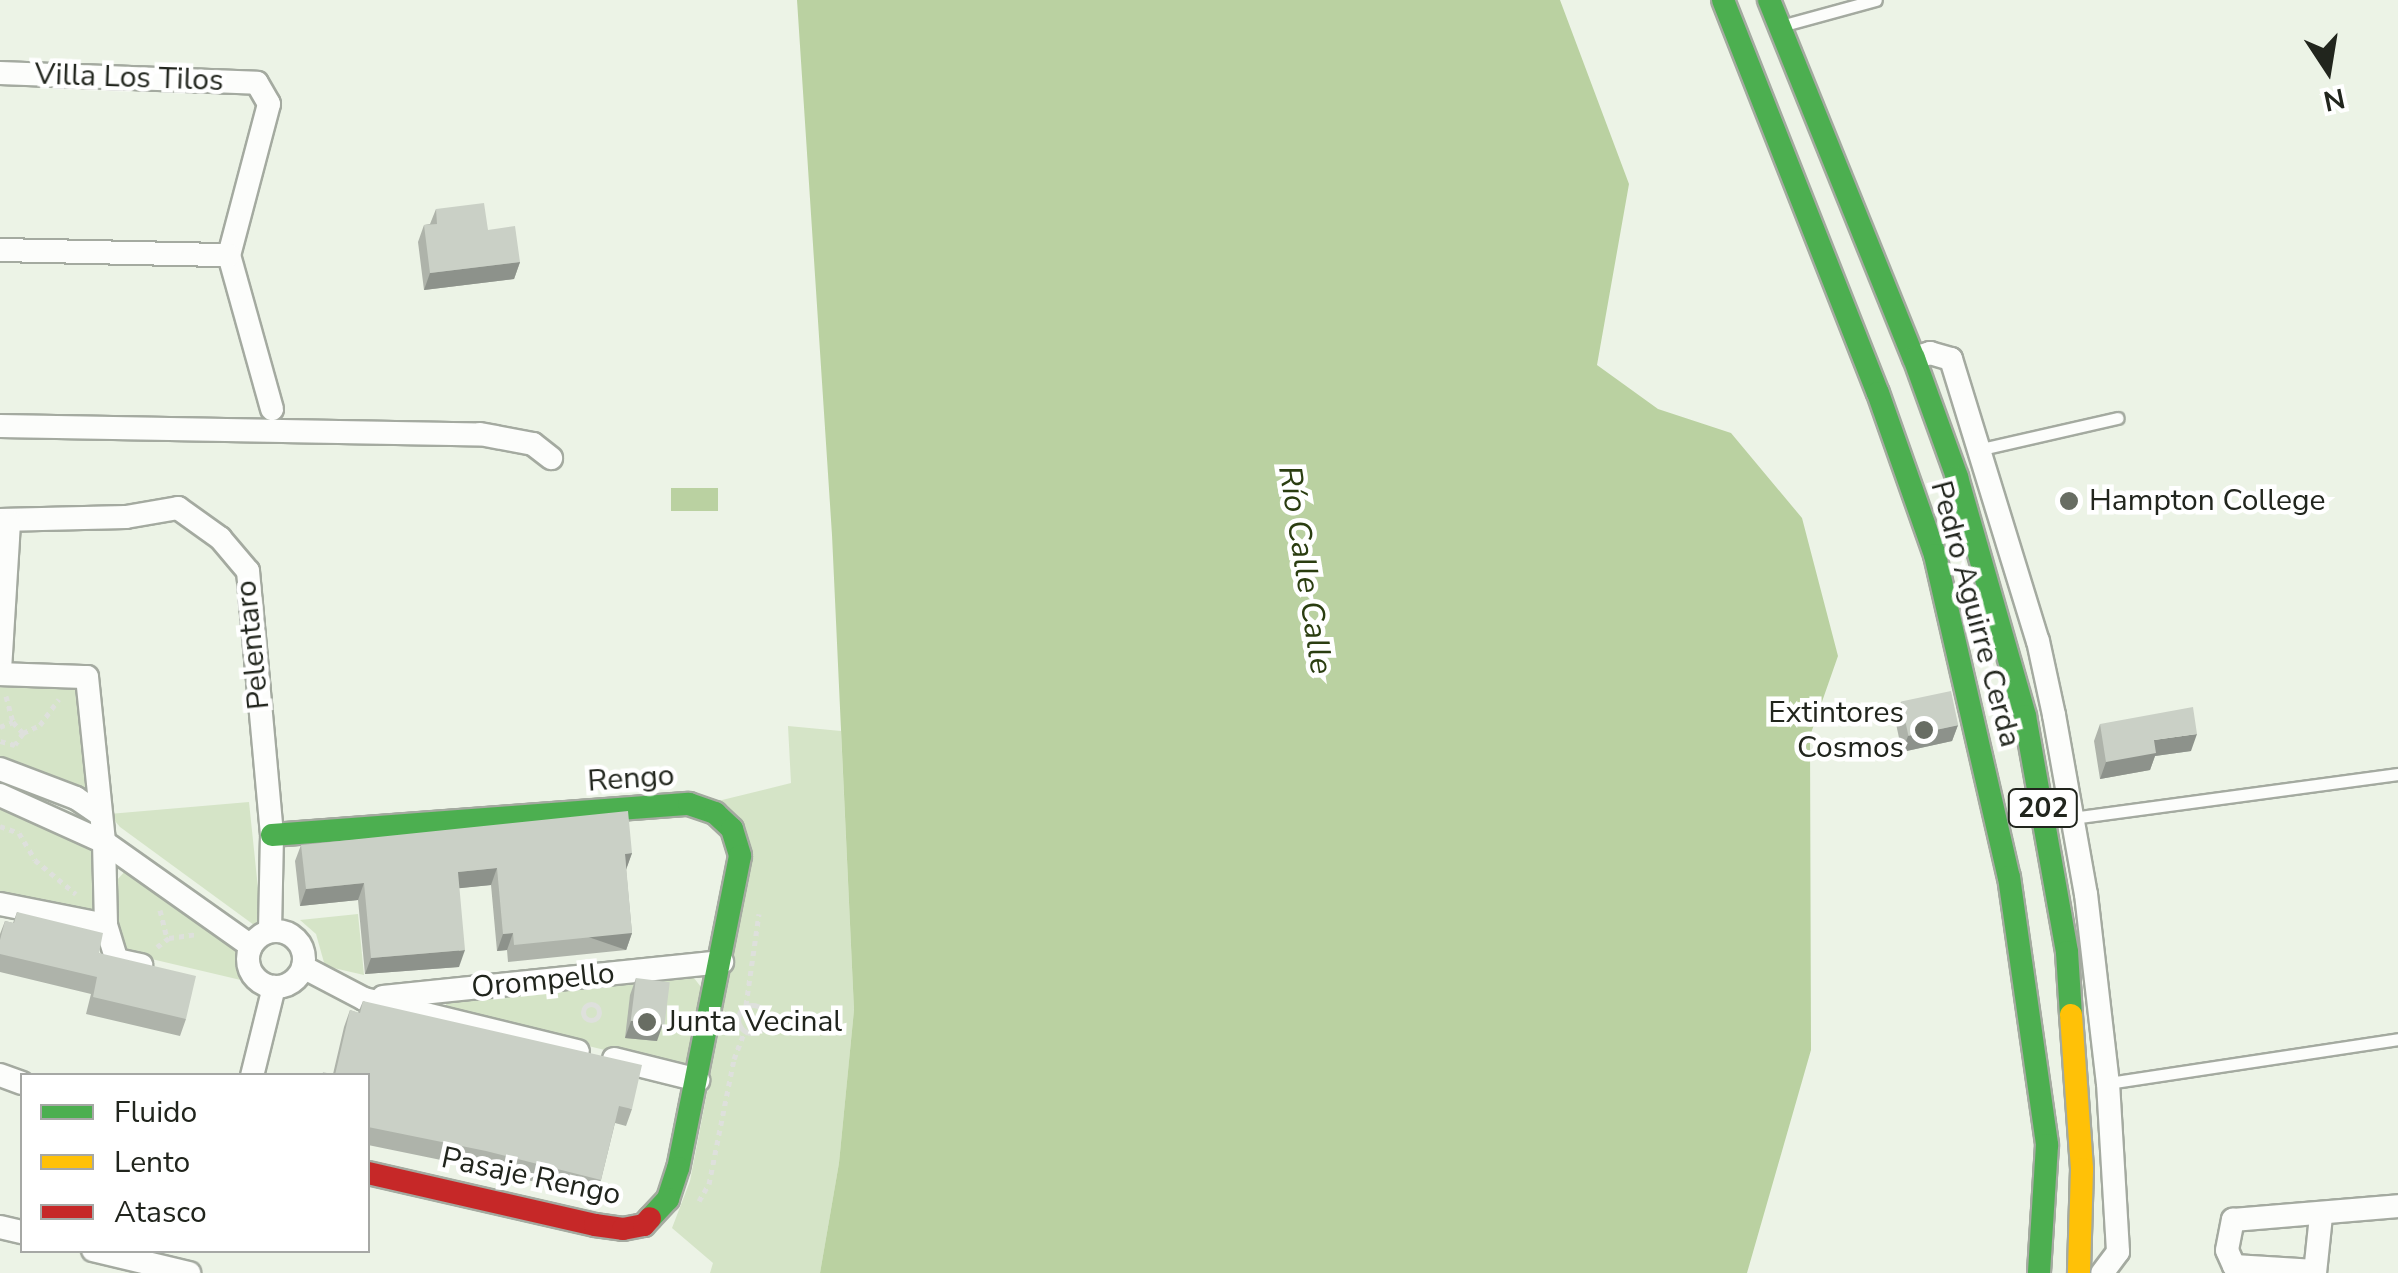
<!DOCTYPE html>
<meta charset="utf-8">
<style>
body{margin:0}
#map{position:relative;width:2398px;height:1273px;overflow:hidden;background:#ecf3e6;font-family:"Nunito Sans",sans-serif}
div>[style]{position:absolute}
.green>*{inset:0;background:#d5e4c7}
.water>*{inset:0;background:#bad1a1;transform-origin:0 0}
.path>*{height:5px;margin-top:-2.5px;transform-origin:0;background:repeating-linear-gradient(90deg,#dee0dc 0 5px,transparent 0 10px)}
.path>.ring{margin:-2.5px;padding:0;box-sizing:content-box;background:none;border:5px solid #dee0dc;border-radius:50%}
.roads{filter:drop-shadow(2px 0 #a4aaa0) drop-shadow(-2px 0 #a4aaa0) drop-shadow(0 2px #a4aaa0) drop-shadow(0 -2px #a4aaa0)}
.lane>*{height:11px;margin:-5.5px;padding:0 5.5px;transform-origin:5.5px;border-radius:5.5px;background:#fcfdfb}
.street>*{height:22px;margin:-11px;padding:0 11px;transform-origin:11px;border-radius:11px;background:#fcfdfb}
.street>.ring{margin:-11px;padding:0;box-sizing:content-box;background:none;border:22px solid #fcfdfb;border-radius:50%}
.fast>*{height:22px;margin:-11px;padding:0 11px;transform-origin:11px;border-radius:11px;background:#4caf50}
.slow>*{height:22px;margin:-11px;padding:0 11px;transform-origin:11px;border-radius:11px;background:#ffc107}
.jam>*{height:22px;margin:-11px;padding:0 11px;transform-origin:11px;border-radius:11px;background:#c62828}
.wall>*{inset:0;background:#aeb3aa}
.shaded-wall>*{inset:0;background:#8d928b;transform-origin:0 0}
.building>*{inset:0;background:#cad0c6;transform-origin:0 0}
.dots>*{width:28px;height:28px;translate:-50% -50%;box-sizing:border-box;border:5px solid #fff;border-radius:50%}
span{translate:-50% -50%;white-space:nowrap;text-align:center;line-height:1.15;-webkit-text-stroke:9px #fff;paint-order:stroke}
.shield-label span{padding:2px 8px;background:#fff;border:2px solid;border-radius:8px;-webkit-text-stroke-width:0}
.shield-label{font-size:28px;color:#21251d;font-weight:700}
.street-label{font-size:30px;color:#21251d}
.poi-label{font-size:30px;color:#21251d}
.left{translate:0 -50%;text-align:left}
.right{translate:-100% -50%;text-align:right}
.water-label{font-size:32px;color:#2a3d10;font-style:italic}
.legend{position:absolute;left:20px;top:1073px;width:350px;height:180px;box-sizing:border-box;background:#fff;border:2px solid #a6a8a5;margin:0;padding:12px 18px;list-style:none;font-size:30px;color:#21251d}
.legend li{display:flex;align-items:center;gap:20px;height:50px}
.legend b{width:50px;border:2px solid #a6a8a5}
.north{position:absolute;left:2278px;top:20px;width:100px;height:100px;-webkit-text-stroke:8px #fff;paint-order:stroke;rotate:168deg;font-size:28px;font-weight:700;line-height:40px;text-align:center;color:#21251d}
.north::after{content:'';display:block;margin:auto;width:35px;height:45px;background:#21251d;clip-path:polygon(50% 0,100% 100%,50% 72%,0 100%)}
</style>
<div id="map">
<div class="green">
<div style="clip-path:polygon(0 687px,78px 689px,89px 799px,0 764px)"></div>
<div style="clip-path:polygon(788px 726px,841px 731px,854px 1010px,839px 1163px,820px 1273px,710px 1273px,713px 1263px,672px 1228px,690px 1181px,753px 854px,718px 801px,791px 783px)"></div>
<div style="clip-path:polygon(249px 802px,261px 917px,254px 925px,120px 827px,109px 814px)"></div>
<div style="clip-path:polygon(0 804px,93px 847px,98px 915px,0 893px)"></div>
<div style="clip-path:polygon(127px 869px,238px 951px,245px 981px,126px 953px,119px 947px,117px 880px)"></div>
<div style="clip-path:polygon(358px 914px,364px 975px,325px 966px,316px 934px,300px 920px)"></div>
<div style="clip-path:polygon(690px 973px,701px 987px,690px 1061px,679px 1068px,448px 1012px,446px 1004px,452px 998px)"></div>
</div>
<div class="water">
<div style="clip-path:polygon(797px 0,1560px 0,1629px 184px,1597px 365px,1658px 409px,1731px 433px,1802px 518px,1838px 656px,1810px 736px,1811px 1050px,1747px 1273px,820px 1273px,839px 1163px,854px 1010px,832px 535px)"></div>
<div style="left:718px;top:488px;width:23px;height:47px;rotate:90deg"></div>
</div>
<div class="path">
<div style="left:6px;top:696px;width:27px;rotate:75deg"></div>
<div style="left:0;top:727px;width:14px;rotate:-21deg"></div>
<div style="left:13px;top:722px;width:15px;rotate:48deg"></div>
<div style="left:23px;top:733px;width:14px;rotate:124deg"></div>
<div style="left:15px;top:745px;width:16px;rotate:-165deg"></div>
<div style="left:23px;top:733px;width:19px;rotate:-25deg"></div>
<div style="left:40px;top:725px;width:32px;rotate:-54deg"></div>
<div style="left:0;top:826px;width:20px;rotate:20deg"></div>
<div style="left:19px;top:833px;width:31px;rotate:59deg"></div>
<div style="left:35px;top:860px;width:53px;rotate:39.7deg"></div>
<div style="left:160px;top:910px;width:30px;rotate:76deg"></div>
<div style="left:157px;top:947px;width:15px;rotate:-37deg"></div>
<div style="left:169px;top:938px;width:28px;rotate:-8deg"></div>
<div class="ring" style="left:583px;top:1004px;width:11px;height:11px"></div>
<div class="ring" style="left:738px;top:1005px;width:23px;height:23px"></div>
<div style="left:746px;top:1005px;width:92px;rotate:-81.9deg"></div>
<div style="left:699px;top:1201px;width:20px;rotate:-60deg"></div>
<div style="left:709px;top:1184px;width:127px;rotate:-78.7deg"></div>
<div style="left:734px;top:1059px;width:30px;rotate:-69deg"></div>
</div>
<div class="roads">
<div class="lane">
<div style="left:1788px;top:24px;width:91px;rotate:-15.3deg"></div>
<div style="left:1982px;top:449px;width:139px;rotate:-12.9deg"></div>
<div style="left:2072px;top:818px;width:329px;rotate:-7.7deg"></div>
<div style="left:2108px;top:1083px;width:293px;rotate:-8.6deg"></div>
</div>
<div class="street">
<div style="left:0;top:73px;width:257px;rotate:2.2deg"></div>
<div style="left:257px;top:83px;width:24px;rotate:60deg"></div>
<div style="left:269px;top:104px;width:156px;rotate:104.8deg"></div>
<div style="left:229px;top:255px;width:160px;rotate:74.4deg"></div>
<div style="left:0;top:250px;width:229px;rotate:1.3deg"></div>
<div style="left:1914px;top:358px;width:17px;rotate:-17deg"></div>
<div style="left:1930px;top:353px;width:22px;rotate:16deg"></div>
<div style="left:1951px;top:359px;width:295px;rotate:72.9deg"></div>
<div style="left:2038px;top:641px;width:76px;rotate:77.8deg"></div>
<div style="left:2054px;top:715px;width:182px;rotate:79.9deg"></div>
<div style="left:2086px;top:894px;width:190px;rotate:83.4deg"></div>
<div style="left:2108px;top:1083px;width:169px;rotate:86.6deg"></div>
<div style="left:2118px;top:1252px;width:26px;rotate:127deg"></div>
<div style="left:0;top:426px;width:480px;rotate:1deg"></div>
<div style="left:480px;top:434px;width:54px;rotate:10.7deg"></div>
<div style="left:533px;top:444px;width:23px;rotate:38deg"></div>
<div style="left:0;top:520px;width:126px;rotate:-1.4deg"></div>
<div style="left:126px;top:517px;width:53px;rotate:-9.8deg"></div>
<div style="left:178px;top:508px;width:52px;rotate:35.5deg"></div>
<div style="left:220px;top:538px;width:43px;rotate:49.7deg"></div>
<div style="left:248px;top:571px;width:265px;rotate:84.8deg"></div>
<div style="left:272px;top:835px;width:96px;rotate:91.2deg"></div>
<div style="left:0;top:670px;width:149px;rotate:-86.5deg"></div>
<div style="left:0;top:674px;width:87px;rotate:2deg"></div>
<div style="left:87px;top:677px;width:166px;rotate:84.1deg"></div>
<div style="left:104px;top:842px;width:83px;rotate:88.6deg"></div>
<div style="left:106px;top:925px;width:37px;rotate:73deg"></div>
<div style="left:117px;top:960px;width:25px;rotate:12deg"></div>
<div style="left:0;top:769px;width:81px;rotate:20.9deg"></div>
<div style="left:76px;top:798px;width:30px;rotate:34deg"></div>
<div style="left:0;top:795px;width:114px;rotate:24.3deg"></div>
<div style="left:104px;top:842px;width:180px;rotate:35.3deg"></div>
<div style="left:0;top:904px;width:108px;rotate:11.2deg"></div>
<div class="ring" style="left:248px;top:931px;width:34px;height:34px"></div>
<div style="left:303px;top:967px;width:69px;rotate:27.7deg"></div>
<div style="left:364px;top:999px;width:220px;rotate:13.7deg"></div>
<div style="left:383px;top:997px;width:341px;rotate:-5.9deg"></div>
<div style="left:614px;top:1059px;width:87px;rotate:14deg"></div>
<div style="left:0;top:1075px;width:23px;rotate:20deg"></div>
<div style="left:252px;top:1076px;width:92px;rotate:-76.1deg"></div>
<div style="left:0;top:1227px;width:23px;rotate:13deg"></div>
<div style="left:93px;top:1250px;width:99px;rotate:13.5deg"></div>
<div style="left:2315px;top:1271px;width:81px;rotate:-176.5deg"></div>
<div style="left:2234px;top:1266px;width:17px;rotate:-114deg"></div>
<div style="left:2227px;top:1250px;width:31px;rotate:-79deg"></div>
<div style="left:2233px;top:1220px;width:166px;rotate:-4.8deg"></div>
<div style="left:2315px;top:1273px;width:57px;rotate:-84deg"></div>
</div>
<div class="fast">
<div style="left:1723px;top:0;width:422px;rotate:68.5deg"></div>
<div style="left:1878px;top:393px;width:172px;rotate:70.6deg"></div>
<div style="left:1935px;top:555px;width:330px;rotate:77.1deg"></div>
<div style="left:2009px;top:877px;width:271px;rotate:81.9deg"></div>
<div style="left:2047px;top:1145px;width:128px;rotate:93.6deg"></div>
<div style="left:1769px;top:0;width:386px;rotate:68deg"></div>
<div style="left:1914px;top:358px;width:127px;rotate:70.1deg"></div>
<div style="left:1957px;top:477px;width:248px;rotate:74.1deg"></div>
<div style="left:2025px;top:716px;width:240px;rotate:79.9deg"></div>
<div style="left:2067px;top:952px;width:63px;rotate:86.4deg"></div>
<div style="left:272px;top:835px;width:418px;rotate:-4.3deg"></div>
<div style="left:689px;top:804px;width:28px;rotate:19deg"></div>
<div style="left:715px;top:813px;width:23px;rotate:43deg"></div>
<div style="left:732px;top:829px;width:28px;rotate:73deg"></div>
<div style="left:740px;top:856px;width:318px;rotate:101.2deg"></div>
<div style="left:678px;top:1168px;width:33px;rotate:108deg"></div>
<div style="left:668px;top:1199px;width:26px;rotate:133deg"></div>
</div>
<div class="slow">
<div style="left:2071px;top:1015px;width:154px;rotate:85.9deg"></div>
<div style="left:2082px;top:1169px;width:104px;rotate:91.7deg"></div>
</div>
<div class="jam">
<div style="left:368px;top:1173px;width:233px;rotate:12.9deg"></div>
<div style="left:595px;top:1225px;width:28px;rotate:8deg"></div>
<div style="left:623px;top:1229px;width:21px;rotate:-11deg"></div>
<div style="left:644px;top:1225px;width:9px;rotate:-49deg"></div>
</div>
</div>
<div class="wall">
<div style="clip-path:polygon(436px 209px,488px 230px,520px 262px,514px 279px,424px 290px,418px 242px,424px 225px,430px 224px)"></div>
<div style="clip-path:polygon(1901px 702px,1958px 725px,1952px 741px,1902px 752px,1895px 719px)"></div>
<div style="clip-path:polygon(2100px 724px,2191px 751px,2155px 756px,2150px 770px,2100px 779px,2094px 741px)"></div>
<div style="clip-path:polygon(301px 845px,632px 853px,626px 869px,632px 933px,626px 950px,508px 962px,507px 950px,497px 951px,491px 885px,459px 888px,459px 967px,365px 974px,358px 900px,300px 906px,295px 861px)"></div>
<div style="clip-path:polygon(17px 912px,99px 953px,186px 1019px,180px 1036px,86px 1014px,91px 994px,0 972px,0 934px,5px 921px,13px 923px)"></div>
<div style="clip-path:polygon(636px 978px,657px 1041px,625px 1038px,630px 995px)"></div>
<div style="clip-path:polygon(363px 1001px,632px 1109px,626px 1126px,615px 1123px,601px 1180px,595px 1197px,480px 1168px,368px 1145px,368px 1076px,333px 1074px,344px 1027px,350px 1010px,358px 1013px)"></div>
</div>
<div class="shaded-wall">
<div style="clip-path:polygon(520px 262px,514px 279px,424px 290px,430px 273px)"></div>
<div style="clip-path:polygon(1958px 725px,1952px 741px,1902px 752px,1908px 736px)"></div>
<div style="clip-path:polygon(2197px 734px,2191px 751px,2155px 756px,2150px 770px,2100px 779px,2106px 762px,2154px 740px)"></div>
<div style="clip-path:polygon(632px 853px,626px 870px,625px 854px)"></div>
<div style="clip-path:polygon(497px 868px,491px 885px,452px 889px,458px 872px)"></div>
<div style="clip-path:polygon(364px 883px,358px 900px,300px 906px,306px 889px)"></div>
<div style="clip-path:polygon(513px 933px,507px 950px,497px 951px,503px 934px)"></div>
<div style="left:632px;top:933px;width:18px;height:119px;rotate:109deg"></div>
<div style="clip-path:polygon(465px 950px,459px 967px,365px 974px,371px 958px)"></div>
<div style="clip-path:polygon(631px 1021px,663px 1024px,657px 1041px,625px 1038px)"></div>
</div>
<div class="building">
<div style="clip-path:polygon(484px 203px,488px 230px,515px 226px,520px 262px,430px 273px,424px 225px,437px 224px,436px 209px)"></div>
<div style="left:1951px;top:691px;width:35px;height:51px;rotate:78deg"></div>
<div style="clip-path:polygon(2193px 707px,2197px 734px,2154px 740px,2156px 753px,2106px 762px,2100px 724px)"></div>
<div style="clip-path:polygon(628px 811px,632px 853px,625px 854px,632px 933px,514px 945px,513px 933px,503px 934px,497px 868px,458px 872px,465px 950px,371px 958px,364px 883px,306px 889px,301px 845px)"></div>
<div style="clip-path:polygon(17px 912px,103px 933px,99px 953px,196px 976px,186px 1019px,93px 997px,97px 977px,0 954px,0 940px,5px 921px,14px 923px)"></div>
<div style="left:636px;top:978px;width:34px;height:43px;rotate:7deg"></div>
<div style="clip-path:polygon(363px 1001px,642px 1065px,632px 1109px,619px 1106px,601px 1180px,486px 1151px,368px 1127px,368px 1076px,322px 1076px,323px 1072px,335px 1075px,350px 1010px,360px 1013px)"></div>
</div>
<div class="dots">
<div style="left:2069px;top:501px;background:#686d63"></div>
<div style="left:1924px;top:730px;background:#686d63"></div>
<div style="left:647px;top:1022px;background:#686d63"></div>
</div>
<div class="shield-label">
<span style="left:2043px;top:808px">202</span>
</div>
<div class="street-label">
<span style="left:129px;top:78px;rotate:2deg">Villa Los Tilos</span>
<span style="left:1975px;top:614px;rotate:75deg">Pedro Aguirre Cerda</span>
<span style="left:253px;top:645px;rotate:-96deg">Pelentaro</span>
<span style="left:631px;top:779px;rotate:-4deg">Rengo</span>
<span style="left:543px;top:981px;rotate:-6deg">Orompello</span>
<span style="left:531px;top:1177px;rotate:12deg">Pasaje Rengo</span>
</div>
<div class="poi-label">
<span class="left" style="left:2089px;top:501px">Hampton College</span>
<span class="right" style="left:1904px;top:730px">Extintores<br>Cosmos</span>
<span class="left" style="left:667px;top:1022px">Junta Vecinal</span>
</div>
<div class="water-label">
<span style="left:1305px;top:570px;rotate:81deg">Río Calle Calle</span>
</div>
<ul class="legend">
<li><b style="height:12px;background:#4caf50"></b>Fluido</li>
<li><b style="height:12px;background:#ffc107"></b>Lento</li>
<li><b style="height:12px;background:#c62828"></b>Atasco</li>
</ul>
<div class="north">N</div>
</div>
